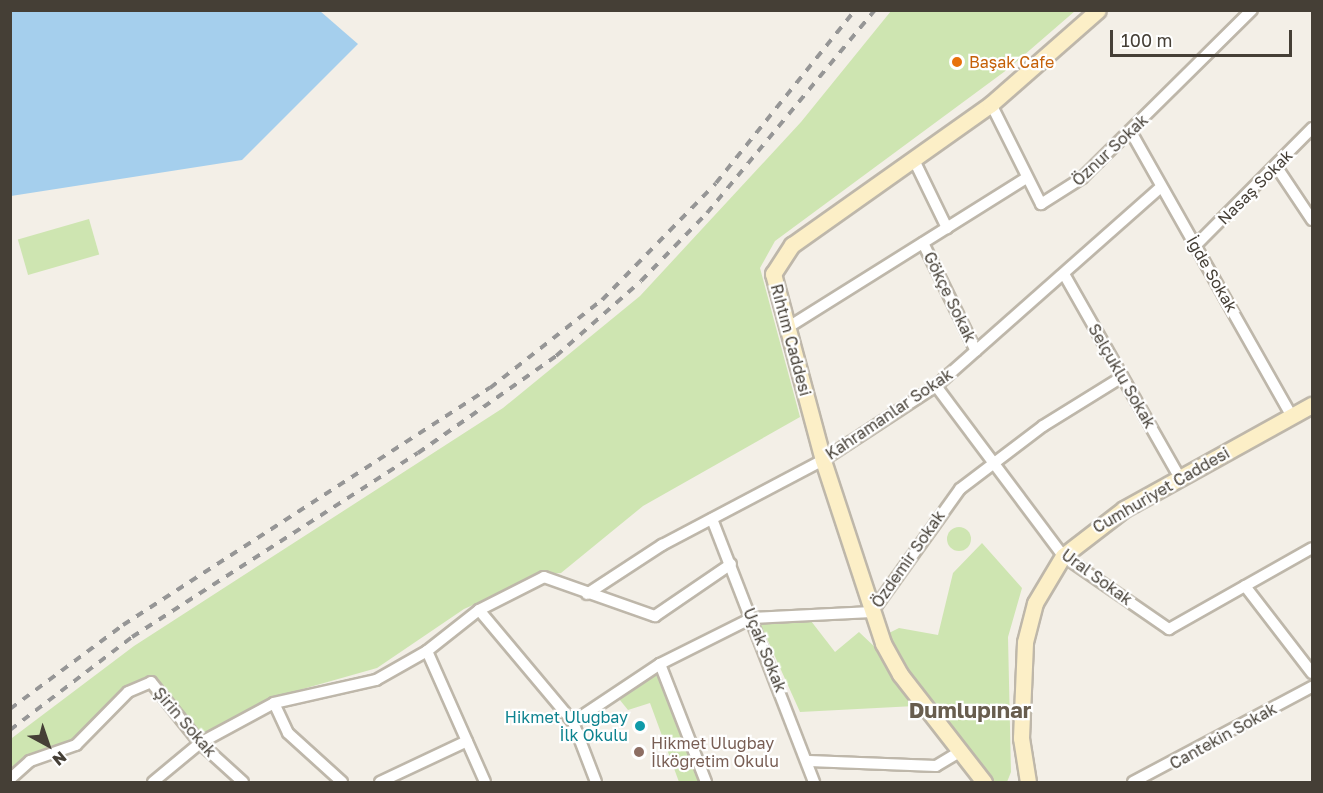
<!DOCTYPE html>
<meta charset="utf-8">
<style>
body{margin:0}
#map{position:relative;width:1323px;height:793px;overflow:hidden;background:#f3efe7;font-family:"Golos Text",sans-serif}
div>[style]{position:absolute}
.green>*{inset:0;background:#cee5b1;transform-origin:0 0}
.round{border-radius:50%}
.water>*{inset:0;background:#a5cfed}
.roads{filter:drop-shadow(2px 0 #beb7aa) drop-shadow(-2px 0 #beb7aa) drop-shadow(0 2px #beb7aa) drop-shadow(0 -2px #beb7aa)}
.street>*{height:10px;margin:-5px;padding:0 5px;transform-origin:5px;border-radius:5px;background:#fff}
.secondary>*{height:15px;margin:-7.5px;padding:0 7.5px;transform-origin:7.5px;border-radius:7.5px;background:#fcefc7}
.rail>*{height:4px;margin-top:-2px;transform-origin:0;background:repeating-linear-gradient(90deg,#969696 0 8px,transparent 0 16px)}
.dots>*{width:16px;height:16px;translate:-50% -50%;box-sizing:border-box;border:3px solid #fff;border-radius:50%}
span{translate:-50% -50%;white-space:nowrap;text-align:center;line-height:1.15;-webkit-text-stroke:4.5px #fff;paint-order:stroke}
.food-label{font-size:16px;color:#c56008}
.left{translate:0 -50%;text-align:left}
.street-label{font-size:16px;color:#453f36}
.culture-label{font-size:16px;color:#0d838f}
.right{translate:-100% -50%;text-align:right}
.education-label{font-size:16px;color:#785e54}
.district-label{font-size:22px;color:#685d4e;font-weight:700}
.frame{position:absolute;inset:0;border:12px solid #453f36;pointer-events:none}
.north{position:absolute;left:18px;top:715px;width:60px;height:60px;-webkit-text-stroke:4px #fff;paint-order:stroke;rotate:140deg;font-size:16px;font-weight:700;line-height:24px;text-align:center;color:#453f36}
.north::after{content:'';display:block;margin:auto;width:21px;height:27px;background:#453f36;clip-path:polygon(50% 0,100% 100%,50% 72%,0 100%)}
.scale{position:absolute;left:1110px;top:30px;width:182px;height:27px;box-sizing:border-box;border:3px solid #453f36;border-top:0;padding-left:8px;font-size:18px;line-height:21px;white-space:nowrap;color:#453f36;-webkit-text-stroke:4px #fff;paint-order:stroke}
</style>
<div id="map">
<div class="green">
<div style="clip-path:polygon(891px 11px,1075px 11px,1008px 69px,775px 241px,760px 268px,800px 417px,643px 506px,561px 573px,541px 575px,464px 609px,377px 668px,271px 698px,201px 738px,145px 682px,76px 745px,11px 779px,12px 738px,134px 646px,503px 408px,640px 296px,801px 122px)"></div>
<div style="left:89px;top:219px;width:37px;height:74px;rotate:74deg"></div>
<div class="round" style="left:947px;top:527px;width:24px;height:24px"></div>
<div style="clip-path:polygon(982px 543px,1022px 588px,1008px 637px,1011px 772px,1007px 782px,994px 782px,959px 752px,881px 637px,899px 628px,938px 635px,953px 573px)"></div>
<div style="clip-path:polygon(759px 621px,811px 621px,835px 652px,859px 632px,878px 650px,915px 706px,800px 712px)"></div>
<div style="clip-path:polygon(660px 664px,706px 782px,679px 782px,650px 703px,628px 710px,615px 694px)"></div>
</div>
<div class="water">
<div style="clip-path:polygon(11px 10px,320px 11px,358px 44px,242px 160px,11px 196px)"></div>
</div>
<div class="roads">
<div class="street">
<div style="left:991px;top:104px;width:112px;rotate:63.4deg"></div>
<div style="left:1041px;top:204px;width:49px;rotate:-32.4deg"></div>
<div style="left:1082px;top:178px;width:239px;rotate:-44.7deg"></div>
<div style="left:1131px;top:132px;width:326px;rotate:60.5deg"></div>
<div style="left:913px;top:158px;width:78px;rotate:64.1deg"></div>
<div style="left:1276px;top:166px;width:65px;rotate:56.3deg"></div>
<div style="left:923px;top:243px;width:120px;rotate:63.9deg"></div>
<div style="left:1196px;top:245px;width:165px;rotate:-45.2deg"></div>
<div style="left:1064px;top:274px;width:235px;rotate:60.4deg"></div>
<div style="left:787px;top:328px;width:282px;rotate:-32.1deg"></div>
<div style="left:936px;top:386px;width:212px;rotate:53.2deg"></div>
<div style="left:1063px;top:556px;width:129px;rotate:34.6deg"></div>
<div style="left:1169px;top:629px;width:164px;rotate:-29.5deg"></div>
<div style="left:712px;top:519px;width:282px;rotate:68.8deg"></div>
<div style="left:1245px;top:586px;width:110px;rotate:52.4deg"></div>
<div style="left:587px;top:594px;width:90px;rotate:-33.2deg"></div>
<div style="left:662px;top:545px;width:182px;rotate:-27.8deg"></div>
<div style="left:823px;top:460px;width:135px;rotate:-33.2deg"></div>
<div style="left:936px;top:386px;width:298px;rotate:-41.5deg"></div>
<div style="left:479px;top:610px;width:146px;rotate:50deg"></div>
<div style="left:573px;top:722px;width:64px;rotate:69deg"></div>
<div style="left:427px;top:651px;width:66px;rotate:-38.3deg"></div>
<div style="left:479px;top:610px;width:73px;rotate:-26.9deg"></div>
<div style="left:544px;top:577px;width:118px;rotate:19.4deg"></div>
<div style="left:655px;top:616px;width:92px;rotate:-34.4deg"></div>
<div style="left:660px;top:664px;width:127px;rotate:68.7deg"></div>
<div style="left:274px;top:703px;width:33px;rotate:65deg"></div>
<div style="left:288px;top:733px;width:73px;rotate:42.2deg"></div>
<div style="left:573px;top:722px;width:105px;rotate:-33.7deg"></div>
<div style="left:660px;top:664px;width:103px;rotate:-26.6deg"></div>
<div style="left:752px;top:618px;width:120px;rotate:-2.9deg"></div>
<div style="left:872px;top:612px;width:151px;rotate:-54.4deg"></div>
<div style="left:960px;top:489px;width:104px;rotate:-37.2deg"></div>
<div style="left:1043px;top:426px;width:93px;rotate:-31.8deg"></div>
<div style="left:809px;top:761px;width:127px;rotate:2.3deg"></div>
<div style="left:936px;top:766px;width:27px;rotate:-31deg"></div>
<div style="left:10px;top:779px;width:27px;rotate:-42deg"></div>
<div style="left:30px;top:761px;width:49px;rotate:-19.2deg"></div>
<div style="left:76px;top:745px;width:74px;rotate:-45.5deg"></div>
<div style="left:128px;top:692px;width:25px;rotate:-23deg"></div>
<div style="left:151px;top:682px;width:78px;rotate:51.2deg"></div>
<div style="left:200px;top:743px;width:58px;rotate:42.2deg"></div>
<div style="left:153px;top:782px;width:61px;rotate:-39.7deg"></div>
<div style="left:200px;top:743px;width:84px;rotate:-28.4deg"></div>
<div style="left:274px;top:703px;width:105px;rotate:-12.7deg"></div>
<div style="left:376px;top:680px;width:59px;rotate:-29.6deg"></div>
<div style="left:427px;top:651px;width:143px;rotate:66.1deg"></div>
<div style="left:380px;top:782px;width:96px;rotate:-25.2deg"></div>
<div style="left:1133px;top:782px;width:203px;rotate:-28deg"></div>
</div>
<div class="secondary">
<div style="left:984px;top:782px;width:137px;rotate:-127.9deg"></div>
<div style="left:900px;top:674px;width:35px;rotate:-119deg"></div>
<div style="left:883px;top:643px;width:193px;rotate:-108.2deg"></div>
<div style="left:823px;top:460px;width:193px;rotate:-105deg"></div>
<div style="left:773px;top:274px;width:35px;rotate:-57deg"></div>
<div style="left:792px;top:245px;width:244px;rotate:-35.3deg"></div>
<div style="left:991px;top:104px;width:142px;rotate:-41.3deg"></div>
<div style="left:1028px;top:782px;width:45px;rotate:-99deg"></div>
<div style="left:1021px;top:738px;width:96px;rotate:-87.6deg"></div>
<div style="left:1025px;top:642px;width:40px;rotate:-75.6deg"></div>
<div style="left:1035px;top:603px;width:55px;rotate:-59.2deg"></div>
<div style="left:1063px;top:556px;width:77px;rotate:-37.6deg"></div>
<div style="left:1124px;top:509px;width:215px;rotate:-29deg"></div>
</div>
</div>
<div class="rail">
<div style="left:10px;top:709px;width:141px;rotate:-36.6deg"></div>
<div style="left:123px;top:625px;width:437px;rotate:-32.9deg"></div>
<div style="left:490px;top:388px;width:142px;rotate:-38.2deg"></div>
<div style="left:602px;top:300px;width:163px;rotate:-45.7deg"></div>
<div style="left:716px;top:183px;width:222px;rotate:-51.2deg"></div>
<div style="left:10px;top:730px;width:153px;rotate:-37.3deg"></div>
<div style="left:132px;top:637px;width:340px;rotate:-32.8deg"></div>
<div style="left:418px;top:453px;width:169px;rotate:-35.1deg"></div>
<div style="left:556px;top:356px;width:113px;rotate:-41.4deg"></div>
<div style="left:641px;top:281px;width:95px;rotate:-45.9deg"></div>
<div style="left:707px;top:213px;width:264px;rotate:-50.4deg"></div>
</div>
<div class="dots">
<div style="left:957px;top:62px;background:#e8710a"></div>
<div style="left:640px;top:726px;background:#0f9aa8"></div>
<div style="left:639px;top:752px;background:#8d6e63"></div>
</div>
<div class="food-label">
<span class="left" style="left:969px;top:62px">Başak Cafe</span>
</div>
<div class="street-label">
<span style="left:1110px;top:150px;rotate:-43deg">Öznur Sokak</span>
<span style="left:1255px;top:187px;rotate:-45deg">Nasaş Sokak</span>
<span style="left:1212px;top:274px;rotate:60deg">İğde Sokak</span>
<span style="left:950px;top:297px;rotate:64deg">Gökçe Sokak</span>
<span style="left:791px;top:340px;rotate:75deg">Rıhtım Caddesi</span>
<span style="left:1122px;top:376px;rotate:60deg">Selçuklu Sokak</span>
<span style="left:889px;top:414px;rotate:-34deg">Kahramanlar Sokak</span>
<span style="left:1161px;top:490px;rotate:-30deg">Cumhuriyet Caddesi</span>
<span style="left:908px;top:559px;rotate:-55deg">Özdemir Sokak</span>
<span style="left:1097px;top:577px;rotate:36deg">Ural Sokak</span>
<span style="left:765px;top:650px;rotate:68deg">Uçak Sokak</span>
<span style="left:185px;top:722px;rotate:49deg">Şirin Sokak</span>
<span style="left:1223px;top:736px;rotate:-29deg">Cantekin Sokak</span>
</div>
<div class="culture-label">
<span class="right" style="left:628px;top:726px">Hikmet Uluğbay<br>İlk Okulu</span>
</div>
<div class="education-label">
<span class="left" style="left:651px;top:752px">Hikmet Uluğbay<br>İlköğretim Okulu</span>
</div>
<div class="district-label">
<span style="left:970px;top:710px">Dumlupınar</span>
</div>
<div class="frame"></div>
<div class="north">N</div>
<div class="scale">100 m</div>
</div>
